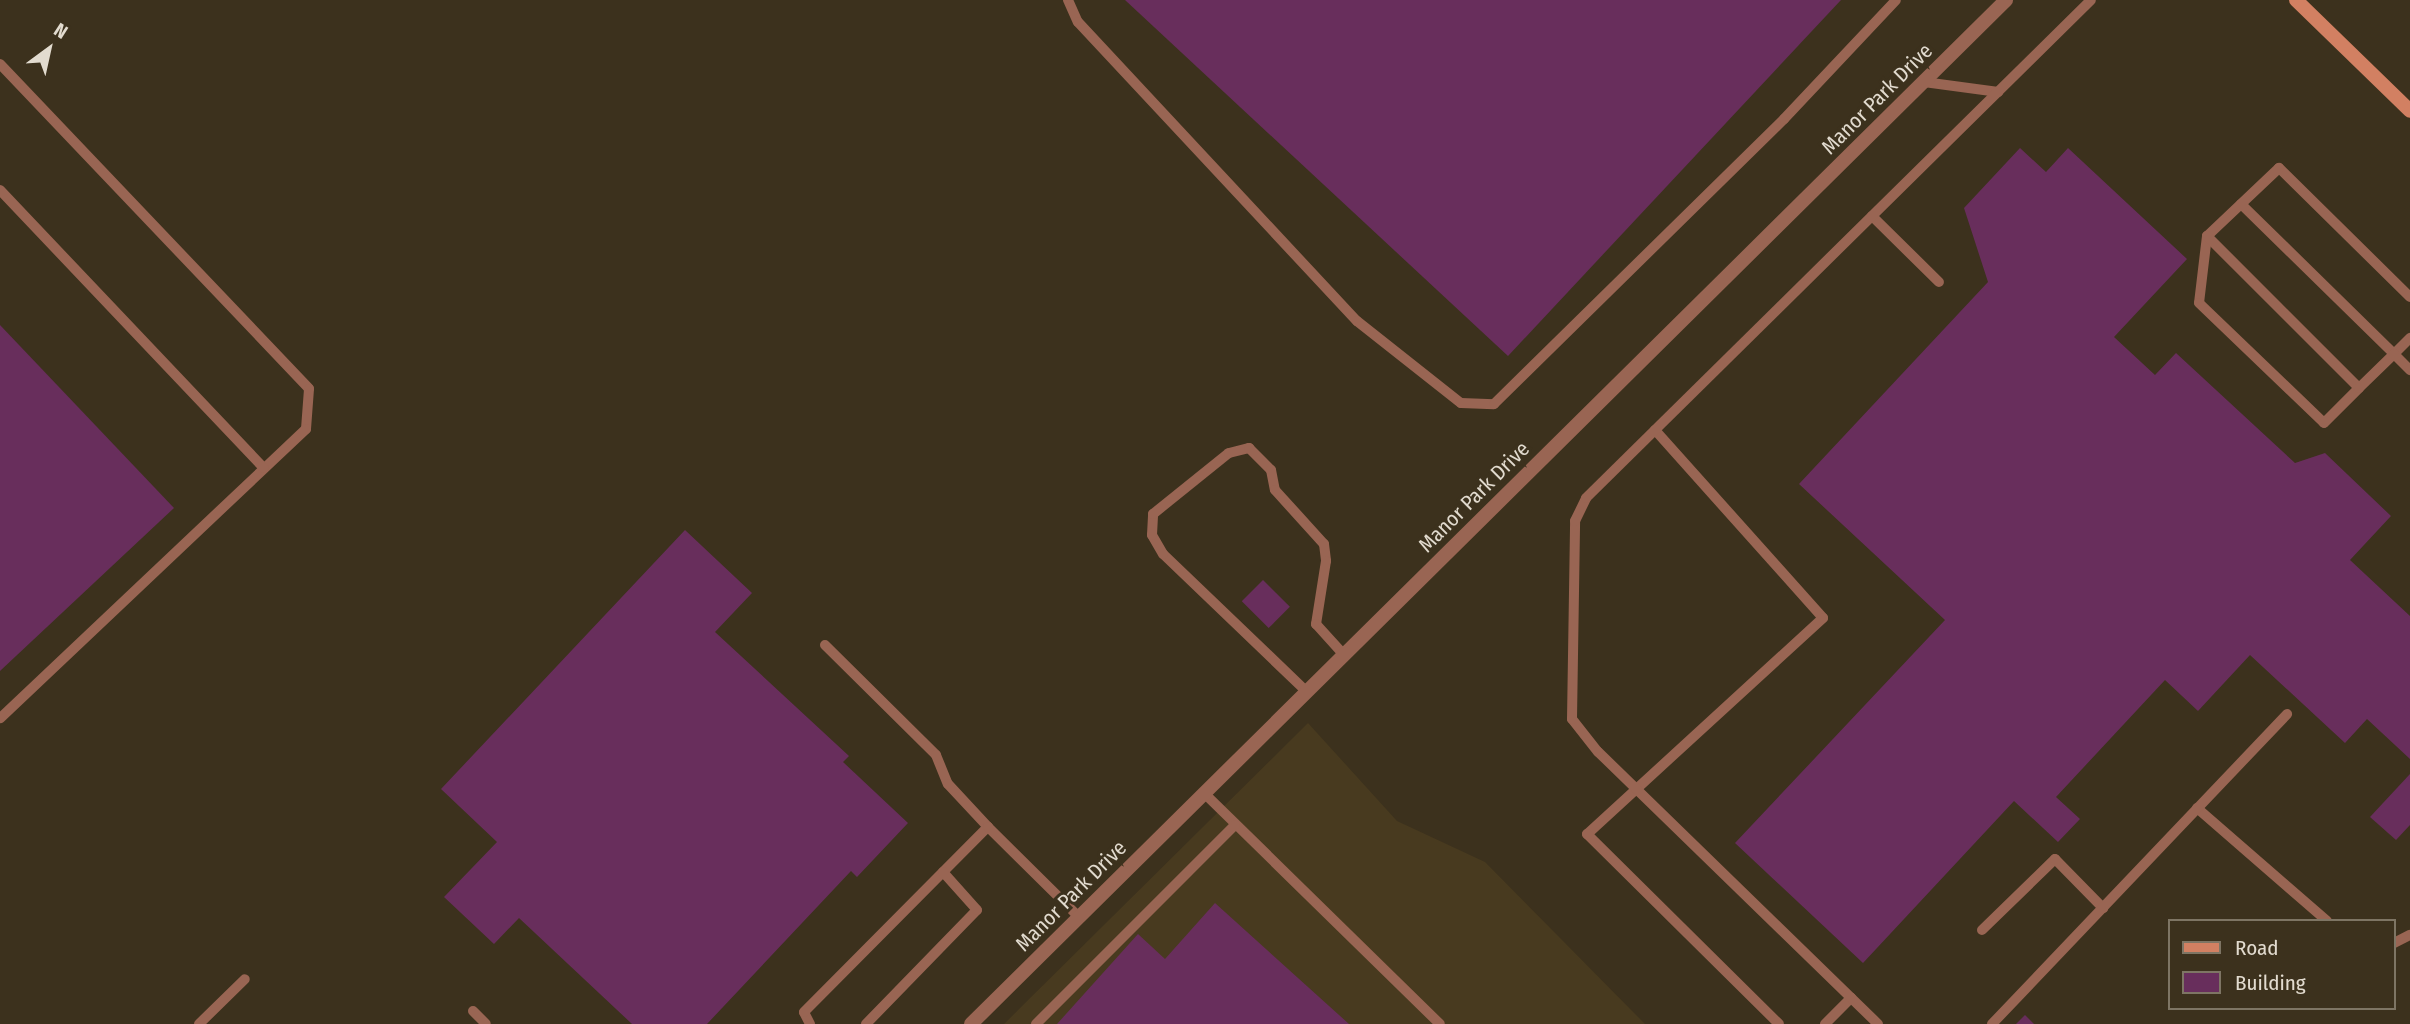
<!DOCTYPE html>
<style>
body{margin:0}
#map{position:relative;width:2410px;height:1024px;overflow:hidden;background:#3c311d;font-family:"Fira Sans Condensed",sans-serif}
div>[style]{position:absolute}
.built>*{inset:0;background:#483a1f}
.building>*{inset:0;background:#682e5c;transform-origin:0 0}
.service>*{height:10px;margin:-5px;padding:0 5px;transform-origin:5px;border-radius:5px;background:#996553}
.tertiary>*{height:14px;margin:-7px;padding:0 7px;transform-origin:7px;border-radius:7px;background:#996553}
.secondary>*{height:14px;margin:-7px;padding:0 7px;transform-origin:7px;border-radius:7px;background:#d28062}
span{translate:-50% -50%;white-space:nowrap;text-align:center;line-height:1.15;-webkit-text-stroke:6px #3c311d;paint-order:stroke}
.street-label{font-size:21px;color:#e2dbcf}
.legend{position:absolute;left:2168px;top:919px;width:228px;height:91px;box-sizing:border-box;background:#3c311d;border:2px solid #7e7564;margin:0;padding:9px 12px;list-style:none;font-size:21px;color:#e2dbcf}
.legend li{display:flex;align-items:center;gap:14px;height:35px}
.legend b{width:35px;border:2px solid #7e7564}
.north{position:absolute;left:14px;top:14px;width:70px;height:70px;-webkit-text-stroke:5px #3c311d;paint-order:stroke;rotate:33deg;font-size:19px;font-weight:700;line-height:28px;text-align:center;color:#e2dbcf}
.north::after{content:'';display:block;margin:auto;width:24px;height:32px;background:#e2dbcf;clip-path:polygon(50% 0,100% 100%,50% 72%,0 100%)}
</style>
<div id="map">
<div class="built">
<div style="clip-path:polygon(1308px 723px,1397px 821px,1485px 862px,1645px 1024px,1004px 1024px)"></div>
</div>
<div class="building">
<div style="clip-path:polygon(1125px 0,1841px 0,1508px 356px)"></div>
<div style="clip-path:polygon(2020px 148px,2046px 172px,2068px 148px,2187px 259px,2114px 337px,2155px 375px,2176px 353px,2295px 463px,2325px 453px,2391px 516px,2350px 560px,2410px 616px,2410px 759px,2367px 719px,2345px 743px,2250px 655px,2198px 711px,2165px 680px,2056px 797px,2080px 819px,2058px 842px,2014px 801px,1863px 963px,1735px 843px,1945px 620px,1799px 484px,1988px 282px,1964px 208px)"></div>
<div style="clip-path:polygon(0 325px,174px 508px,0 671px)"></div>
<div style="clip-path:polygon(685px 530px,752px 593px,715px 632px,849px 756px,843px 762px,908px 823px,857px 877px,851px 871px,707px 1024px,632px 1024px,519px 918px,494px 944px,444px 897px,497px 842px,441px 789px)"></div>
<div style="left:1263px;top:580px;width:38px;height:30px;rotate:45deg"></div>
<div style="clip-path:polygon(2410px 774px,2410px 825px,2396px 840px,2370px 817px)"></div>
<div style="clip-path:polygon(1215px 903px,1349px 1024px,1057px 1024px,1138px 934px,1165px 959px)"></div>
<div style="clip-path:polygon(2025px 1015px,2034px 1024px,2016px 1024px)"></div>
</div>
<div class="service">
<div style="left:1068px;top:0;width:24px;rotate:66deg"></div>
<div style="left:1078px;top:22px;width:409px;rotate:47deg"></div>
<div style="left:1357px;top:321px;width:132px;rotate:38.3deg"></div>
<div style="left:1461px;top:403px;width:33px;rotate:2deg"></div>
<div style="left:1494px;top:404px;width:407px;rotate:-44.5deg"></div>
<div style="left:1784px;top:119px;width:163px;rotate:-46.7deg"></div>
<div style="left:0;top:64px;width:448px;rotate:46.4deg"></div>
<div style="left:309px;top:389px;width:40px;rotate:94.3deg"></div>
<div style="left:306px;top:429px;width:421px;rotate:136.6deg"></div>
<div style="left:1924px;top:82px;width:75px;rotate:7.7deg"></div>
<div style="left:0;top:190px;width:383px;rotate:46.5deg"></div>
<div style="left:2241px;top:204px;width:214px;rotate:44.4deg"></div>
<div style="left:2394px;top:354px;width:23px;rotate:-45deg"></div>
<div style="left:1872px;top:216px;width:94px;rotate:44.6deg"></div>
<div style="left:2207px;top:236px;width:67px;rotate:96.8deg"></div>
<div style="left:2199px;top:303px;width:173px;rotate:43.8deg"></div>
<div style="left:2324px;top:423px;width:49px;rotate:-45deg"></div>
<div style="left:2410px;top:297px;width:184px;rotate:-135.4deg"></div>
<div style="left:2279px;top:168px;width:99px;rotate:136.6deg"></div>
<div style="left:2207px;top:236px;width:215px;rotate:45deg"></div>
<div style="left:2359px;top:388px;width:49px;rotate:-44.2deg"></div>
<div style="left:2394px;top:354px;width:23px;rotate:45deg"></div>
<div style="left:1655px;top:430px;width:252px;rotate:48.2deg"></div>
<div style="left:1823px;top:618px;width:320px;rotate:137.5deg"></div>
<div style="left:1587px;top:834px;width:270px;rotate:44.7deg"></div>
<div style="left:825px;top:645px;width:156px;rotate:44.7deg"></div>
<div style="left:936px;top:755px;width:31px;rotate:68deg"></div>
<div style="left:948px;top:784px;width:59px;rotate:47.1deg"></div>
<div style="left:1307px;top:692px;width:199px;rotate:-136.2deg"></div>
<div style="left:1163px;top:554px;width:22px;rotate:-120deg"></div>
<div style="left:1152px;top:535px;width:21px;rotate:-87deg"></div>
<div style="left:1153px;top:514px;width:97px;rotate:-38.8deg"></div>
<div style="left:1229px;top:453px;width:21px;rotate:-14deg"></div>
<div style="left:1249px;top:448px;width:31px;rotate:45deg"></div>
<div style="left:1271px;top:470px;width:20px;rotate:79deg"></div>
<div style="left:1275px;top:490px;width:73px;rotate:47.8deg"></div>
<div style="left:1324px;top:544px;width:17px;rotate:83deg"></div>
<div style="left:1326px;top:561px;width:64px;rotate:99deg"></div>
<div style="left:1316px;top:624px;width:42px;rotate:47.9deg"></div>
<div style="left:1204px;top:793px;width:330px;rotate:44.4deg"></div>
<div style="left:2197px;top:808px;width:172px;rotate:41deg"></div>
<div style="left:1982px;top:930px;width:102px;rotate:-44.2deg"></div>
<div style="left:2055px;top:859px;width:69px;rotate:45.6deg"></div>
<div style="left:2394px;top:943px;width:18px;rotate:-27deg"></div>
<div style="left:473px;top:1011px;width:18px;rotate:45deg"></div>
<div style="left:199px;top:1024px;width:64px;rotate:-44.4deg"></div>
<div style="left:810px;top:1024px;width:13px;rotate:-117deg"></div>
<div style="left:804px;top:1012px;width:261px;rotate:-45.2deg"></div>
<div style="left:988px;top:827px;width:128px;rotate:44.7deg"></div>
<div style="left:866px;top:1024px;width:159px;rotate:-45.8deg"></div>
<div style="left:977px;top:910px;width:51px;rotate:-131.8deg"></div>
<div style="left:1036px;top:1024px;width:281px;rotate:-45deg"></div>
<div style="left:1825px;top:1024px;width:37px;rotate:-45deg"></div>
<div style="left:1878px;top:1024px;width:390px;rotate:-135.8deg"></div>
<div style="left:1598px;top:752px;width:42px;rotate:-128.2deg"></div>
<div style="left:1572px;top:719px;width:198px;rotate:-89.1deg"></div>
<div style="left:1575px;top:521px;width:25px;rotate:-64deg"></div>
<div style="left:1586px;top:498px;width:709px;rotate:-44.6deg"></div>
<div style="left:1992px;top:1024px;width:428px;rotate:-46.4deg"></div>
</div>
<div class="tertiary">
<div style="left:971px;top:1024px;width:1456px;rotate:-44.69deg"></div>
</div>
<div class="secondary">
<div style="left:2296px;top:0;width:159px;rotate:44.2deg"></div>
</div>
<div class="street-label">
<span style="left:1877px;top:99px;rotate:-45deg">Manor Park Drive</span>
<span style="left:1474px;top:497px;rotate:-45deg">Manor Park Drive</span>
<span style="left:1071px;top:896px;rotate:-45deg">Manor Park Drive</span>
</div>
<ul class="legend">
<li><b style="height:9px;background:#d28062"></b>Road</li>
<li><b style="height:19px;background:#682e5c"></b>Building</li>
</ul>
<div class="north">N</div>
</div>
